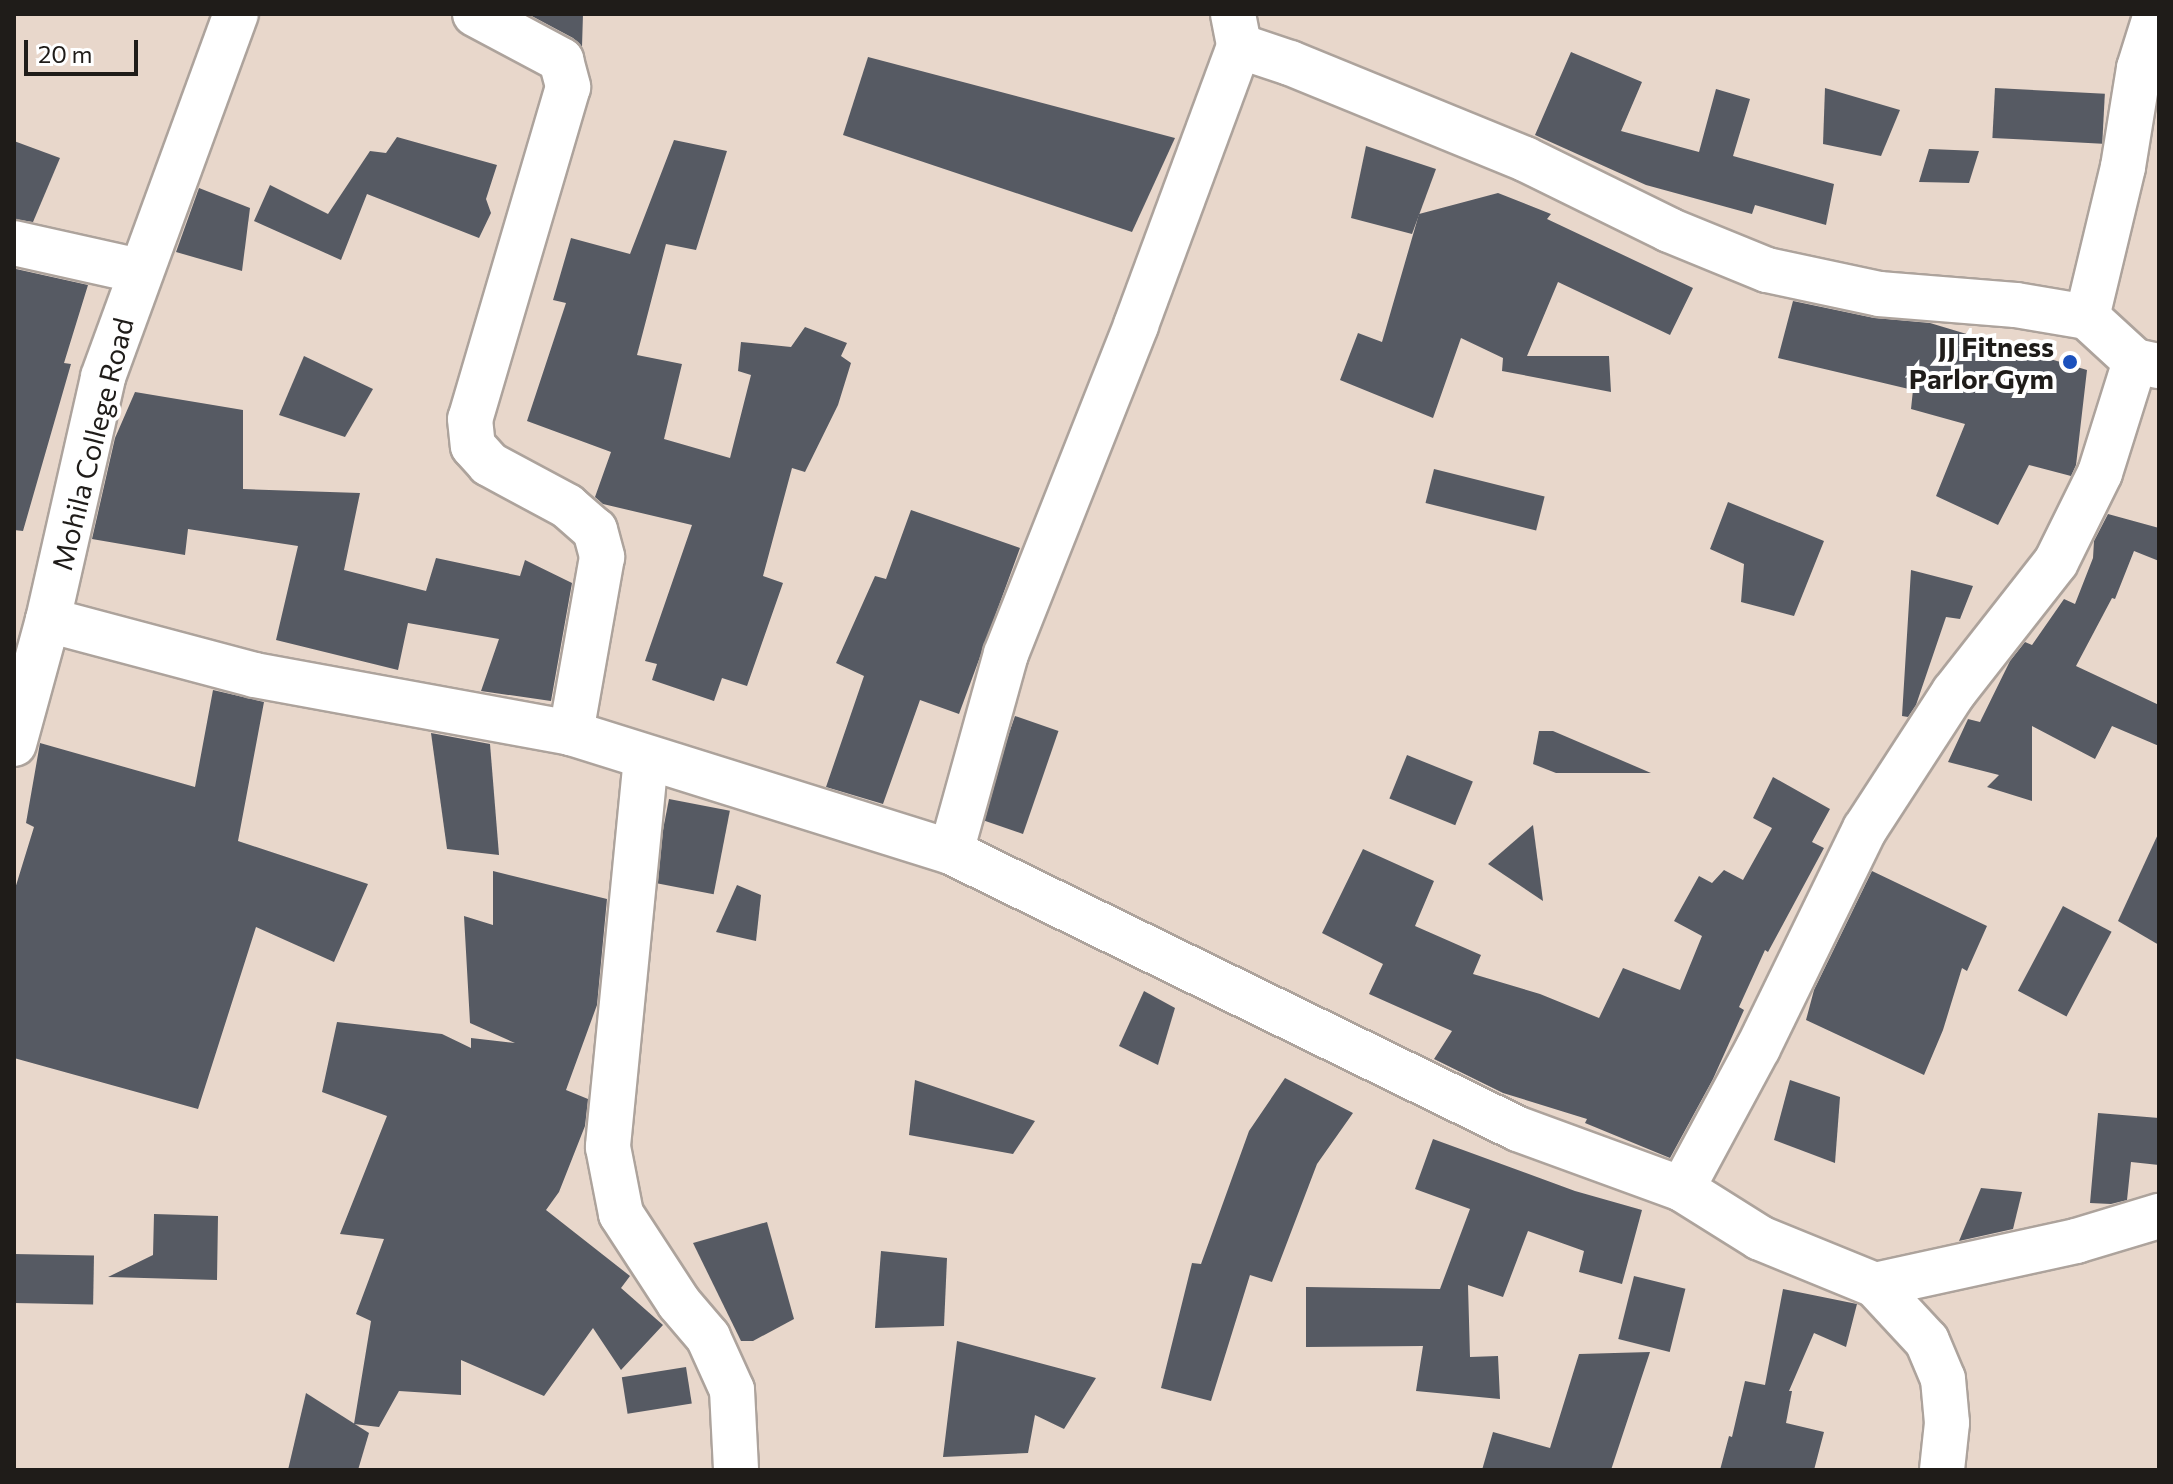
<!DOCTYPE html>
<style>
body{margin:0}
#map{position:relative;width:2173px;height:1484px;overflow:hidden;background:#eee4dd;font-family:Commissioner,sans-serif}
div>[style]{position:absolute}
.built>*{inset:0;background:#e8d7cb;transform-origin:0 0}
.building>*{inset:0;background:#565a63;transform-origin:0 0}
.roads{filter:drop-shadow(2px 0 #ada39c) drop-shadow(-2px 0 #ada39c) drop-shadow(0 2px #ada39c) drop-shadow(0 -2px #ada39c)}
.minor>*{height:44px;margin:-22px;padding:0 22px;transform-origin:22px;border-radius:22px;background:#fff}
.dots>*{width:22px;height:22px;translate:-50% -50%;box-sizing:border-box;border:4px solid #fff;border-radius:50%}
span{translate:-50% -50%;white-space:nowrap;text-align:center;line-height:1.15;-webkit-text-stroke:8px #fff;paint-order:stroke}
.poi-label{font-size:28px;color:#1f1c19;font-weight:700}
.right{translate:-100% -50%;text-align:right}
.street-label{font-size:28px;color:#1f1c19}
.frame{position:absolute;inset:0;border:16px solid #1f1c19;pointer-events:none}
.scale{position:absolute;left:24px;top:40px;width:114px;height:36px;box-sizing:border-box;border:4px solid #1f1c19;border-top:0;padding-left:10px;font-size:24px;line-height:28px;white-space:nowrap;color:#1f1c19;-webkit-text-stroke:6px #fff;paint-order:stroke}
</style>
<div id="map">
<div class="built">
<div style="left:14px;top:14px;width:2145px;height:1456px"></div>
</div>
<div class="building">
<div style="clip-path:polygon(528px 14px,583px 14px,582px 47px,573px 38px)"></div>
<div style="clip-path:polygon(1571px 52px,1642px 82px,1621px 131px,1699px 152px,1716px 89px,1750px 99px,1733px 156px,1834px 184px,1826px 225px,1755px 205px,1752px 214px,1646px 185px,1535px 135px)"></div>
<div style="clip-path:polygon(868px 57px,1175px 138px,1132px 232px,843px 135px)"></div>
<div style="clip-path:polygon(1825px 88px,1900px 110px,1881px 156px,1823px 144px)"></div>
<div style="left:1995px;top:88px;width:110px;height:50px;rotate:3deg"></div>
<div style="clip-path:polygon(397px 137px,497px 165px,486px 199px,491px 213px,479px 238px,367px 194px,341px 260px,254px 221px,270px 185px,328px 214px,370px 151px,386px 153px)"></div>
<div style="clip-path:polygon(674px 140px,727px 151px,696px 250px,666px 244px,637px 355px,682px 364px,664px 439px,730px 458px,751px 375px,738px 371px,741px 342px,791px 347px,805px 327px,847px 343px,841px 356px,851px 363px,838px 405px,805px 472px,792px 468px,763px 576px,783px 583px,747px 686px,722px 678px,714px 701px,652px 680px,657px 664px,645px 661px,692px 525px,603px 504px,595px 497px,611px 452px,527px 421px,566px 303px,553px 300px,571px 238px,630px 254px)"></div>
<div style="clip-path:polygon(14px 141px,60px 158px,33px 222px,14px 219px)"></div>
<div style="clip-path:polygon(1366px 146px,1436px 169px,1412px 234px,1351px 218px)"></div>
<div style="clip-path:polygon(1929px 149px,1979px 151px,1969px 183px,1919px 182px)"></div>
<div style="clip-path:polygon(199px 188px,250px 208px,242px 271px,176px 252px)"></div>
<div style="clip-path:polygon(1498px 193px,1551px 214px,1547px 219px,1693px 288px,1670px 335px,1558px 282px,1527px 356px,1609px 356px,1611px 392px,1502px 371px,1503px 358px,1461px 338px,1433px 418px,1340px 380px,1358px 333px,1382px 342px,1419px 214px)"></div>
<div style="clip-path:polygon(16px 269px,88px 285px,64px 363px,71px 364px,23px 531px,14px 530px)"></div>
<div style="clip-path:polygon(1793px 301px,1874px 318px,1930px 323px,2087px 370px,2076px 465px,2071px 476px,2029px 465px,1998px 525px,1936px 496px,1965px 424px,1911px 409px,1913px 390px,1778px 358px)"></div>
<div style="clip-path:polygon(304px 356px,373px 389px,345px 437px,279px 415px)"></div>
<div style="clip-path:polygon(135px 392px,243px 410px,243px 489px,360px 493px,344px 570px,426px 591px,436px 558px,520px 576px,525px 560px,572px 583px,551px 701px,481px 691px,499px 639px,408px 623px,398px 670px,276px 640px,298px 546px,188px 529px,185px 555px,92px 539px,115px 438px)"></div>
<div style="left:1434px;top:469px;width:114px;height:35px;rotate:14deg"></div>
<div style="clip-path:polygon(1728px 502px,1824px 541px,1794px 616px,1741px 602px,1744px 564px,1710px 549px)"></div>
<div style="clip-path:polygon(911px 510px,1020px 548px,959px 714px,920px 700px,883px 804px,826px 787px,864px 676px,836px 663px,875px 576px,886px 579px)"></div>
<div style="clip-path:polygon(2108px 514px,2159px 528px,2159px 561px,2134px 551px,2115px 599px,2112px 598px,2076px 666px,2159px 705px,2159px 746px,2112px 726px,2095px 759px,2032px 726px,2032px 801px,1987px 787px,1999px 775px,1948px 762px,1968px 719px,1980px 722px,2010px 661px,2025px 642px,2032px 645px,2064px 599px,2075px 604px,2093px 558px,2094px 541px)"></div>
<div style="clip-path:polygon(1911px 570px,1973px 586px,1960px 619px,1946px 617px,1916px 705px,1908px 717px,1902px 716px)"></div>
<div style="clip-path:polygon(213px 690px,264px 702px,238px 841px,368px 884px,334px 962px,256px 927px,198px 1109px,14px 1058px,14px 892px,34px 827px,26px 823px,40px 743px,195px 787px)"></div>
<div style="left:1015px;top:716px;width:46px;height:109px;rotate:19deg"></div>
<div style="clip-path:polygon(1539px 731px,1553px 731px,1651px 773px,1556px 773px,1533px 764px)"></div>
<div style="clip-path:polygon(431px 733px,490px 744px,499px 855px,447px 849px)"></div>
<div style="left:1407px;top:755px;width:71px;height:47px;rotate:22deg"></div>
<div style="clip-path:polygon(1773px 777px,1830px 809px,1812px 842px,1824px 848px,1768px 952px,1765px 950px,1739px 1007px,1744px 1010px,1713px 1079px,1670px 1158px,1585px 1123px,1587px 1119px,1503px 1093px,1434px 1059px,1452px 1031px,1369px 994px,1383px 964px,1322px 933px,1363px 849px,1434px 881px,1415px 926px,1481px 955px,1473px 974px,1540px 994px,1599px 1018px,1623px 968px,1680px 990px,1702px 936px,1674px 921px,1699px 876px,1712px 883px,1724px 870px,1743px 880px,1772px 828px,1753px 818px)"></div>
<div style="left:669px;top:799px;width:62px;height:85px;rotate:11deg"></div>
<div style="clip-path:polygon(1533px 825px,1543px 901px,1488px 864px)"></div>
<div style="clip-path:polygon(2159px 832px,2159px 945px,2118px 921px)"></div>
<div style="clip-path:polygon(493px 871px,607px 899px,597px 1005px,566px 1090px,588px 1099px,585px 1126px,559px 1192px,546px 1210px,630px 1276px,621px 1288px,663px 1325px,621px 1370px,593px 1328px,544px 1396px,461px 1360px,461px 1395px,399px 1391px,379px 1427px,354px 1424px,371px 1321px,356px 1314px,384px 1239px,340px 1234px,387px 1116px,322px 1092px,337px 1022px,442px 1034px,471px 1048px,471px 1038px,515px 1043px,470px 1023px,464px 916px,493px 925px)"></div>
<div style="clip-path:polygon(1872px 871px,1987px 926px,1967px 971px,1962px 968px,1943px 1030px,1924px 1075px,1806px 1020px,1814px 990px)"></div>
<div style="clip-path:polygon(737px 885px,761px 895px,756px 941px,716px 932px)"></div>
<div style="left:2063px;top:906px;width:55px;height:96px;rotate:28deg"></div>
<div style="clip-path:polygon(1144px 991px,1175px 1008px,1158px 1065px,1119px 1046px)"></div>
<div style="clip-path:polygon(1285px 1078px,1353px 1113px,1317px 1164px,1272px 1282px,1250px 1275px,1211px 1401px,1161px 1388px,1192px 1263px,1201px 1264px,1249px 1131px)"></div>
<div style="clip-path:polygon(915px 1080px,1035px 1121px,1013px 1154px,909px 1135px)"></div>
<div style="clip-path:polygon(1790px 1080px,1840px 1097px,1835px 1163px,1774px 1140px)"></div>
<div style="clip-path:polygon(2098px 1113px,2159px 1118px,2159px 1165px,2131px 1162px,2127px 1200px,2111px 1204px,2090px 1203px)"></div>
<div style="clip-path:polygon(1433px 1139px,1575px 1191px,1642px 1210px,1622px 1284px,1579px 1272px,1584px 1251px,1528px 1231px,1503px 1297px,1468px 1285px,1470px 1357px,1498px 1356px,1500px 1399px,1416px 1391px,1423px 1346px,1306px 1347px,1306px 1287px,1440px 1289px,1470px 1209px,1415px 1189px)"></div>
<div style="clip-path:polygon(1981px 1188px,2022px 1192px,2013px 1229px,1959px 1241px)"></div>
<div style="clip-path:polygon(154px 1214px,218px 1216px,217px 1280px,108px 1277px,153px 1255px)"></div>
<div style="clip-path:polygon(767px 1222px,794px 1319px,753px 1341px,741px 1341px,693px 1243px)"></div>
<div style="clip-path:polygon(881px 1251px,947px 1258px,944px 1326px,875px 1328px)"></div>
<div style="left:14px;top:1254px;width:80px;height:49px;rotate:1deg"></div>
<div style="left:1634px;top:1276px;width:53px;height:65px;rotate:14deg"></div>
<div style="clip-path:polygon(1783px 1289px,1857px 1304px,1846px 1347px,1814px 1333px,1789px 1391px,1792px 1391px,1786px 1423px,1824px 1432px,1814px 1470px,1720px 1470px,1729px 1436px,1732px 1437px,1745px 1381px,1765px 1385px)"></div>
<div style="clip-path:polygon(957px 1341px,1096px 1378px,1064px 1429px,1035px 1415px,1028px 1453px,943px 1457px)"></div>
<div style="clip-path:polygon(1650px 1352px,1611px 1470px,1482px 1470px,1493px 1432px,1550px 1448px,1579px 1354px)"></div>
<div style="left:686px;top:1367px;width:37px;height:65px;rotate:81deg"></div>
<div style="clip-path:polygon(306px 1393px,369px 1433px,358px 1470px,288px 1470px)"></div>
</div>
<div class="roads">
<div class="minor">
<div style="left:475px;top:14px;width:98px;rotate:28.1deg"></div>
<div style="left:561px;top:60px;width:28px;rotate:75deg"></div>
<div style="left:568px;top:87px;width:346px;rotate:106.4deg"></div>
<div style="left:470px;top:419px;width:27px;rotate:84deg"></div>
<div style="left:473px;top:446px;width:24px;rotate:48deg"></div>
<div style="left:489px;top:464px;width:89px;rotate:28.3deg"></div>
<div style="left:567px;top:506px;width:37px;rotate:41deg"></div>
<div style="left:595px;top:530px;width:28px;rotate:75deg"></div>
<div style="left:602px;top:557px;width:179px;rotate:100deg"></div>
<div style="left:1233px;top:14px;width:33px;rotate:79deg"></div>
<div style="left:1239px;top:46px;width:54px;rotate:18.4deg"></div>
<div style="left:1290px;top:63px;width:254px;rotate:22.2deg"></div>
<div style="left:1525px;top:159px;width:161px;rotate:26.2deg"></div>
<div style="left:1669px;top:230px;width:106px;rotate:22.2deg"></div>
<div style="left:1767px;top:270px;width:115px;rotate:12.1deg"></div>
<div style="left:1879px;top:294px;width:137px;rotate:4.6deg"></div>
<div style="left:2016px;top:305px;width:72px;rotate:9.6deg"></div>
<div style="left:2087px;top:317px;width:65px;rotate:42.5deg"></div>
<div style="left:2135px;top:361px;width:25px;rotate:12deg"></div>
<div style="left:14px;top:243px;width:128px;rotate:12.6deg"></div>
<div style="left:2087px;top:317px;width:154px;rotate:-76.5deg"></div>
<div style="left:2123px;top:167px;width:100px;rotate:-80.8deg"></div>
<div style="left:2139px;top:68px;width:57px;rotate:-72.5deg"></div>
<div style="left:48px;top:620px;width:214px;rotate:14.9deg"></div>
<div style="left:255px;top:675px;width:321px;rotate:10.4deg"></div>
<div style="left:571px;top:733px;width:398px;rotate:17.4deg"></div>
<div style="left:951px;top:852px;width:631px;rotate:26.04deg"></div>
<div style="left:1518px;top:1129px;width:175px;rotate:20.1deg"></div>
<div style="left:1682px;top:1189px;width:92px;rotate:32.1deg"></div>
<div style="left:1760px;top:1238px;width:124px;rotate:22.2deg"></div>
<div style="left:1875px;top:1285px;width:206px;rotate:-12.3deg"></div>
<div style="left:2076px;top:1241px;width:87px;rotate:-16.8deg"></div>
<div style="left:14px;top:744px;width:129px;rotate:-74.7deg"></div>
<div style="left:48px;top:620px;width:249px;rotate:-77.2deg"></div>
<div style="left:103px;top:377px;width:387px;rotate:-69.9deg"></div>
<div style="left:646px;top:758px;width:391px;rotate:95.6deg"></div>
<div style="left:608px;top:1147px;width:68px;rotate:79deg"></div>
<div style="left:621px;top:1214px;width:106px;rotate:56.9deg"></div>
<div style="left:679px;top:1303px;width:45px;rotate:49.5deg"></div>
<div style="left:708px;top:1337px;width:58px;rotate:65.6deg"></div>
<div style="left:732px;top:1390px;width:80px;rotate:87.1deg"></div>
<div style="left:951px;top:852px;width:205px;rotate:-74.5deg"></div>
<div style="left:1006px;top:654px;width:354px;rotate:-68.4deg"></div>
<div style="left:1136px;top:325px;width:297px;rotate:-69.7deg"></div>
<div style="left:1682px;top:1189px;width:160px;rotate:-61.7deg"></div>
<div style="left:1758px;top:1048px;width:244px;rotate:-64deg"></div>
<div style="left:1865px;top:829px;width:163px;rotate:-57deg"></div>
<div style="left:1954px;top:692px;width:165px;rotate:-51.9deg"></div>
<div style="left:2056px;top:562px;width:99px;rotate:-63.7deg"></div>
<div style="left:2100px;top:473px;width:117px;rotate:-72.6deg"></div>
<div style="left:1875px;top:1285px;width:76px;rotate:47.1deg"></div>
<div style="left:1927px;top:1341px;width:41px;rotate:67.2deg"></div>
<div style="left:1943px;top:1379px;width:44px;rotate:84.8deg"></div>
<div style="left:1947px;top:1423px;width:47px;rotate:96.1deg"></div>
</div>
</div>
<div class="dots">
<div style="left:2070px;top:362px;background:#1b50bc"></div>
</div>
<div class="poi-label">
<span class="right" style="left:2054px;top:362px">JJ Fitness<br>Parlor Gym</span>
</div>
<div class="street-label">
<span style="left:92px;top:444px;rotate:-76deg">Mohila College Road</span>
</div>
<div class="frame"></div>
<div class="scale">20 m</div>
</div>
